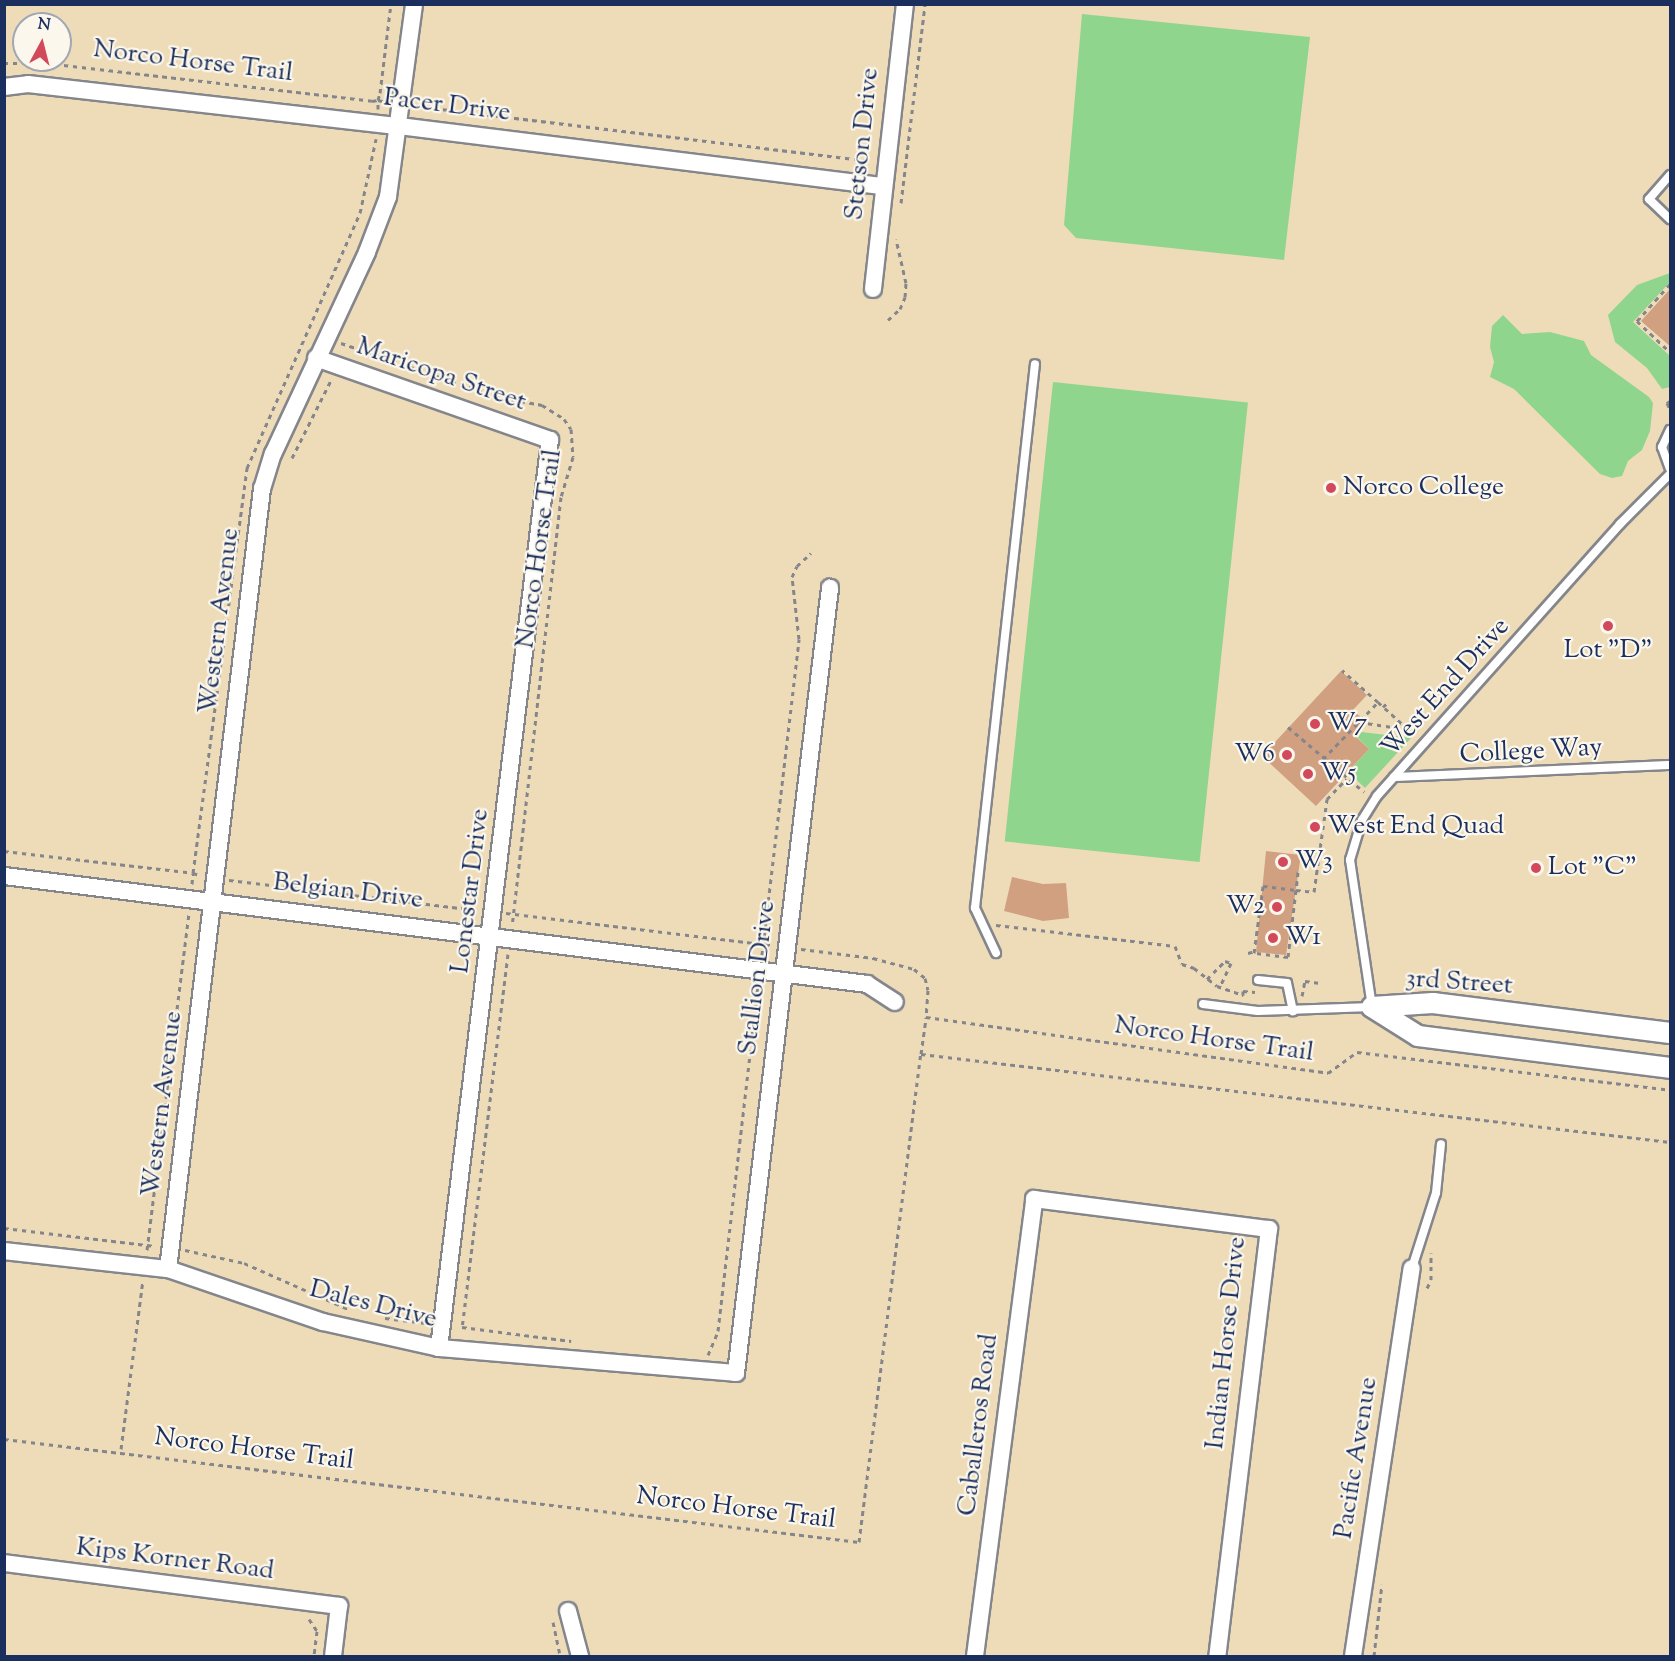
<!DOCTYPE html>
<style>
body{margin:0}
#map{position:relative;width:1675px;height:1661px;overflow:hidden;background:#eedcb9;font-family:"Sorts Mill Goudy",serif}
div>[style]{position:absolute}
.green>*{inset:0;background:#90d58e;transform-origin:0 0}
.building>*{inset:0;background:#d1a081}
.path>*{height:3px;margin-top:-1.5px;transform-origin:0;background:repeating-linear-gradient(90deg,#84868c 0 4.5px,transparent 0 9px)}
.roads{filter:drop-shadow(2px 0 #84868c) drop-shadow(-2px 0 #84868c) drop-shadow(0 2px #84868c) drop-shadow(0 -2px #84868c)}
.service>*{height:8px;margin:-4px;padding:0 4px;transform-origin:4px;border-radius:4px;background:#fff}
.minor>*{height:16px;margin:-8px;padding:0 8px;transform-origin:8px;border-radius:8px;background:#fff}
.tertiary>*{height:20px;margin:-10px;padding:0 10px;transform-origin:10px;border-radius:10px;background:#fff}
.dots>*{width:16px;height:16px;translate:-50% -50%;box-sizing:border-box;border:3px solid #fbf7ec;border-radius:50%}
span{translate:-50% -50%;white-space:nowrap;text-align:center;line-height:1.15;-webkit-text-stroke:4.5px #fbf7ec;paint-order:stroke}
.street-label{font-size:26px;color:#1b2f5e}
.poi-label{font-size:26px;color:#1b2f5e}
.left{translate:0 -50%;text-align:left}
.right{translate:-100% -50%;text-align:right}
.frame{position:absolute;inset:0;border:6px solid #1b2f5e;pointer-events:none}
.north{position:absolute;left:12px;top:12px;width:60px;height:60px;box-sizing:border-box;background:#fbf7ec;border:2px solid #a1a7b3;border-radius:50%;rotate:7deg;font-size:16px;font-weight:700;line-height:24px;text-align:center;color:#1b2f5e}
.north::after{content:'';display:block;margin:auto;width:21px;height:27px;background:#d1495b;clip-path:polygon(50% 0,100% 100%,50% 72%,0 100%)}
</style>
<div id="map">
<div class="green">
<div style="clip-path:polygon(1082px 14px,1310px 37px,1284px 260px,1076px 238px,1064px 225px)"></div>
<div style="clip-path:polygon(1670px 273px,1670px 282px,1633px 322px,1670px 356px,1670px 387px,1662px 389px,1647px 368px,1615px 342px,1608px 315px,1637px 285px)"></div>
<div style="clip-path:polygon(1503px 315px,1522px 334px,1550px 332px,1584px 341px,1591px 355px,1649px 397px,1653px 403px,1650px 431px,1642px 450px,1628px 461px,1622px 476px,1612px 478px,1600px 474px,1514px 389px,1490px 377px,1494px 362px,1490px 347px,1492px 326px)"></div>
<div style="left:1053px;top:382px;width:196px;height:462px;rotate:6deg"></div>
<div style="clip-path:polygon(1362px 732px,1411px 738px,1365px 788px,1348px 772px,1369px 749px,1357px 737px)"></div>
</div>
<div class="building">
<div style="clip-path:polygon(1671px 288px,1671px 347px,1641px 321px)"></div>
<div style="clip-path:polygon(1341px 671px,1367px 695px,1353px 710px,1366px 722px,1354px 735px,1369px 749px,1316px 806px,1262px 756px)"></div>
<div style="clip-path:polygon(1266px 851px,1301px 855px,1286px 955px,1256px 952px)"></div>
<div style="clip-path:polygon(1012px 877px,1043px 884px,1066px 883px,1069px 918px,1043px 921px,1004px 911px)"></div>
</div>
<div class="path">
<div style="left:4px;top:63px;width:42px"></div>
<div style="left:46px;top:63px;width:328px;rotate:6.6deg"></div>
<div style="left:372px;top:101px;width:6px;rotate:-9deg"></div>
<div style="left:378px;top:100px;width:7px;rotate:-74deg"></div>
<div style="left:380px;top:93px;width:90px;rotate:-83deg"></div>
<div style="left:416px;top:106px;width:458px;rotate:6.9deg"></div>
<div style="left:378px;top:109px;width:9px;rotate:-90deg"></div>
<div style="left:378px;top:100px;width:8px;rotate:14deg"></div>
<div style="left:901px;top:203px;width:200px;rotate:-83.1deg"></div>
<div style="left:1670px;top:284px;width:50px;rotate:131.7deg"></div>
<div style="left:1637px;top:321px;width:45px;rotate:43.2deg"></div>
<div style="left:888px;top:320px;width:16px;rotate:-43deg"></div>
<div style="left:900px;top:309px;width:13px;rotate:-67deg"></div>
<div style="left:905px;top:297px;width:14px;rotate:-86deg"></div>
<div style="left:906px;top:283px;width:45px;rotate:-102.8deg"></div>
<div style="left:341px;top:343px;width:162px;rotate:19.1deg"></div>
<div style="left:494px;top:396px;width:49px;rotate:10.6deg"></div>
<div style="left:542px;top:405px;width:26px;rotate:32deg"></div>
<div style="left:564px;top:419px;width:12px;rotate:55deg"></div>
<div style="left:571px;top:429px;width:28px;rotate:86deg"></div>
<div style="left:573px;top:457px;width:42px;rotate:106.7deg"></div>
<div style="left:561px;top:497px;width:430px;rotate:96.5deg"></div>
<div style="left:1670px;top:401px;width:4px;rotate:146deg"></div>
<div style="left:1667px;top:403px;width:7px;rotate:63deg"></div>
<div style="left:292px;top:458px;width:87px;rotate:-63.4deg"></div>
<div style="left:1378px;top:702px;width:40px;rotate:42deg"></div>
<div style="left:1383px;top:707px;width:8px;rotate:-45deg"></div>
<div style="left:1359px;top:722px;width:61px;rotate:8.5deg"></div>
<div style="left:1288px;top:727px;width:100px;rotate:40.5deg"></div>
<div style="left:1323px;top:759px;width:79px;rotate:-46deg"></div>
<div style="left:1378px;top:702px;width:48px;rotate:-138.4deg"></div>
<div style="left:4px;top:851px;width:190px;rotate:6.6deg"></div>
<div style="left:193px;top:873px;width:409px;rotate:-82.4deg"></div>
<div style="left:247px;top:468px;width:279px;rotate:-66.1deg"></div>
<div style="left:360px;top:213px;width:76px;rotate:-77.8deg"></div>
<div style="left:1298px;top:872px;width:18px;rotate:96deg"></div>
<div style="left:1296px;top:890px;width:67px;rotate:96.8deg"></div>
<div style="left:1288px;top:957px;width:34px;rotate:-173deg"></div>
<div style="left:1254px;top:953px;width:68px;rotate:-82.3deg"></div>
<div style="left:1263px;top:886px;width:33px;rotate:7deg"></div>
<div style="left:1296px;top:890px;width:18px;rotate:6deg"></div>
<div style="left:1314px;top:892px;width:94px;rotate:-82deg"></div>
<div style="left:1327px;top:799px;width:28px;rotate:-46deg"></div>
<div style="left:229px;top:880px;width:249px;rotate:6.9deg"></div>
<div style="left:192px;top:884px;width:11px;rotate:-85deg"></div>
<div style="left:193px;top:873px;width:6px;rotate:18deg"></div>
<div style="left:506px;top:913px;width:267px;rotate:6.9deg"></div>
<div style="left:996px;top:925px;width:180px;rotate:6.7deg"></div>
<div style="left:1175px;top:946px;width:19px;rotate:69deg"></div>
<div style="left:1182px;top:964px;width:13px;rotate:18deg"></div>
<div style="left:1194px;top:968px;width:29px;rotate:38deg"></div>
<div style="left:1217px;top:986px;width:28px;rotate:19deg"></div>
<div style="left:1243px;top:995px;width:4px;rotate:-90deg"></div>
<div style="left:1243px;top:991px;width:12px;rotate:5deg"></div>
<div style="left:801px;top:949px;width:73px;rotate:7.1deg"></div>
<div style="left:873px;top:958px;width:42px;rotate:15deg"></div>
<div style="left:914px;top:969px;width:14px;rotate:39deg"></div>
<div style="left:925px;top:978px;width:12px;rotate:76deg"></div>
<div style="left:928px;top:990px;width:27px;rotate:94deg"></div>
<div style="left:1248px;top:953px;width:7px;rotate:-16deg"></div>
<div style="left:508px;top:954px;width:376px;rotate:97deg"></div>
<div style="left:462px;top:1327px;width:110px;rotate:7.3deg"></div>
<div style="left:762px;top:955px;width:318px;rotate:-83.3deg"></div>
<div style="left:799px;top:639px;width:62px;rotate:-96.4deg"></div>
<div style="left:792px;top:577px;width:12px;rotate:-66deg"></div>
<div style="left:797px;top:566px;width:19px;rotate:-43deg"></div>
<div style="left:1207px;top:979px;width:25px;rotate:-45deg"></div>
<div style="left:1225px;top:961px;width:6px;rotate:18deg"></div>
<div style="left:1231px;top:963px;width:26px;rotate:115deg"></div>
<div style="left:1302px;top:996px;width:15px;rotate:-79deg"></div>
<div style="left:1305px;top:981px;width:15px;rotate:8deg"></div>
<div style="left:921px;top:1054px;width:37px;rotate:-82deg"></div>
<div style="left:926px;top:1017px;width:406px;rotate:7.9deg"></div>
<div style="left:1328px;top:1073px;width:36px;rotate:-36deg"></div>
<div style="left:1357px;top:1052px;width:315px;rotate:6.9deg"></div>
<div style="left:4px;top:1228px;width:152px;rotate:6.8deg"></div>
<div style="left:147px;top:1250px;width:339px;rotate:-82.9deg"></div>
<div style="left:185px;top:1250px;width:60px;rotate:12.4deg"></div>
<div style="left:244px;top:1263px;width:116px;rotate:23.9deg"></div>
<div style="left:1427px;top:1288px;width:9px;rotate:-63deg"></div>
<div style="left:1431px;top:1280px;width:27px;rotate:-90deg"></div>
<div style="left:385px;top:1318px;width:41px;rotate:7deg"></div>
<div style="left:708px;top:1355px;width:26px;rotate:-67deg"></div>
<div style="left:718px;top:1331px;width:348px;rotate:-83.4deg"></div>
<div style="left:4px;top:1439px;width:861px;rotate:6.87deg"></div>
<div style="left:859px;top:1542px;width:492px;rotate:-82.8deg"></div>
<div style="left:921px;top:1054px;width:754px;rotate:6.7deg"></div>
<div style="left:121px;top:1449px;width:170px;rotate:-82.6deg"></div>
<div style="left:309px;top:1619px;width:14px;rotate:56deg"></div>
<div style="left:317px;top:1631px;width:25px;rotate:97deg"></div>
<div style="left:553px;top:1622px;width:35px;rotate:78deg"></div>
<div style="left:1374px;top:1656px;width:72px;rotate:-83.7deg"></div>
</div>
<div class="roads">
<div class="service">
<div style="left:1670px;top:175px;width:32px;rotate:131deg"></div>
<div style="left:1649px;top:199px;width:29px;rotate:44deg"></div>
<div style="left:1670px;top:430px;width:19px;rotate:115deg"></div>
<div style="left:1662px;top:447px;width:23px;rotate:70deg"></div>
<div style="left:1394px;top:777px;width:276px;rotate:-2.5deg"></div>
<div style="left:996px;top:953px;width:50px;rotate:-115deg"></div>
<div style="left:975px;top:908px;width:547px;rotate:-83.71deg"></div>
<div style="left:1258px;top:980px;width:29px;rotate:6deg"></div>
<div style="left:1287px;top:983px;width:29px;rotate:78deg"></div>
<div style="left:1203px;top:1004px;width:55px;rotate:7.3deg"></div>
<div style="left:1258px;top:1011px;width:114px;rotate:-2deg"></div>
<div style="left:1372px;top:1007px;width:149px;rotate:-98.5deg"></div>
<div style="left:1350px;top:860px;width:42px;rotate:-73.3deg"></div>
<div style="left:1362px;top:820px;width:28px;rotate:-58deg"></div>
<div style="left:1377px;top:796px;width:365px;rotate:-48.2deg"></div>
<div style="left:1620px;top:524px;width:71px;rotate:-45deg"></div>
<div style="left:1412px;top:1268px;width:79px;rotate:-72.3deg"></div>
<div style="left:1436px;top:1193px;width:49px;rotate:-84.2deg"></div>
</div>
<div class="minor">
<div style="left:4px;top:87px;width:24px;rotate:-7deg"></div>
<div style="left:28px;top:84px;width:373px;rotate:6.5deg"></div>
<div style="left:399px;top:126px;width:488px;rotate:7.1deg"></div>
<div style="left:873px;top:289px;width:287px;rotate:-83.6deg"></div>
<div style="left:316px;top:358px;width:248px;rotate:19.3deg"></div>
<div style="left:550px;top:440px;width:915px;rotate:96.97deg"></div>
<div style="left:4px;top:876px;width:870px;rotate:7.13deg"></div>
<div style="left:867px;top:984px;width:33px;rotate:33deg"></div>
<div style="left:4px;top:1251px;width:165px;rotate:6.3deg"></div>
<div style="left:168px;top:1269px;width:164px;rotate:18.9deg"></div>
<div style="left:323px;top:1322px;width:119px;rotate:12.6deg"></div>
<div style="left:439px;top:1348px;width:298px;rotate:4.8deg"></div>
<div style="left:736px;top:1373px;width:791px;rotate:-83.17deg"></div>
<div style="left:168px;top:1269px;width:786px;rotate:-83.13deg"></div>
<div style="left:262px;top:489px;width:37px;rotate:-73deg"></div>
<div style="left:273px;top:454px;width:223px;rotate:-65deg"></div>
<div style="left:367px;top:252px;width:59px;rotate:-69.1deg"></div>
<div style="left:388px;top:197px;width:195px;rotate:-82.3deg"></div>
<div style="left:4px;top:1563px;width:338px;rotate:7.3deg"></div>
<div style="left:339px;top:1606px;width:50px;rotate:96.8deg"></div>
<div style="left:568px;top:1611px;width:47px;rotate:75.1deg"></div>
<div style="left:975px;top:1656px;width:461px;rotate:-82.6deg"></div>
<div style="left:1034px;top:1199px;width:237px;rotate:7.3deg"></div>
<div style="left:1269px;top:1229px;width:430px;rotate:96.9deg"></div>
<div style="left:1353px;top:1656px;width:392px;rotate:-81.4deg"></div>
</div>
<div class="tertiary">
<div style="left:1372px;top:1007px;width:54px;rotate:32.2deg"></div>
<div style="left:1418px;top:1036px;width:254px;rotate:7.2deg"></div>
<div style="left:1372px;top:1007px;width:61px;rotate:-3.8deg"></div>
<div style="left:1433px;top:1003px;width:239px;rotate:7.2deg"></div>
</div>
</div>
<div class="dots">
<div style="left:1331px;top:488px;background:#d1495b"></div>
<div style="left:1608px;top:626px;background:#d1495b"></div>
<div style="left:1315px;top:724px;background:#d1495b"></div>
<div style="left:1287px;top:755px;background:#d1495b"></div>
<div style="left:1308px;top:774px;background:#d1495b"></div>
<div style="left:1315px;top:827px;background:#d1495b"></div>
<div style="left:1283px;top:862px;background:#d1495b"></div>
<div style="left:1536px;top:868px;background:#d1495b"></div>
<div style="left:1277px;top:907px;background:#d1495b"></div>
<div style="left:1273px;top:938px;background:#d1495b"></div>
</div>
<div class="street-label">
<span style="left:193px;top:62px;rotate:7deg">Norco Horse Trail</span>
<span style="left:447px;top:106px;rotate:7deg">Pacer Drive</span>
<span style="left:863px;top:144px;rotate:-84deg">Stetson Drive</span>
<span style="left:441px;top:375px;rotate:19deg">Maricopa Street</span>
<span style="left:540px;top:549px;rotate:-82deg">Norco Horse Trail</span>
<span style="left:220px;top:621px;rotate:-83deg">Western Avenue</span>
<span style="left:1446px;top:688px;rotate:-48deg">West End Drive</span>
<span style="left:1531px;top:752px;rotate:-3deg">College Way</span>
<span style="left:471px;top:891px;rotate:-83deg">Lonestar Drive</span>
<span style="left:348px;top:892px;rotate:7deg">Belgian Drive</span>
<span style="left:758px;top:978px;rotate:-83deg">Stallion Drive</span>
<span style="left:1459px;top:983px;rotate:4deg">3rd Street</span>
<span style="left:1214px;top:1040px;rotate:8deg">Norco Horse Trail</span>
<span style="left:163px;top:1104px;rotate:-83deg">Western Avenue</span>
<span style="left:373px;top:1305px;rotate:14deg">Dales Drive</span>
<span style="left:1227px;top:1343px;rotate:-84deg">Indian Horse Drive</span>
<span style="left:979px;top:1425px;rotate:-83deg">Caballeros Road</span>
<span style="left:254px;top:1450px;rotate:7deg">Norco Horse Trail</span>
<span style="left:1357px;top:1458px;rotate:-81deg">Pacific Avenue</span>
<span style="left:736px;top:1509px;rotate:7deg">Norco Horse Trail</span>
<span style="left:175px;top:1560px;rotate:7deg">Kips Korner Road</span>
</div>
<div class="poi-label">
<span class="left" style="left:1343px;top:488px">Norco College</span>
<span style="left:1608px;top:651px">Lot "D"</span>
<span class="left" style="left:1327px;top:724px">W7</span>
<span class="right" style="left:1275px;top:755px">W6</span>
<span class="left" style="left:1320px;top:774px">W5</span>
<span class="left" style="left:1327px;top:827px">West End Quad</span>
<span class="left" style="left:1295px;top:862px">W3</span>
<span class="left" style="left:1548px;top:868px">Lot "C"</span>
<span class="right" style="left:1265px;top:907px">W2</span>
<span class="left" style="left:1285px;top:938px">W1</span>
</div>
<div class="frame"></div>
<div class="north">N</div>
</div>
